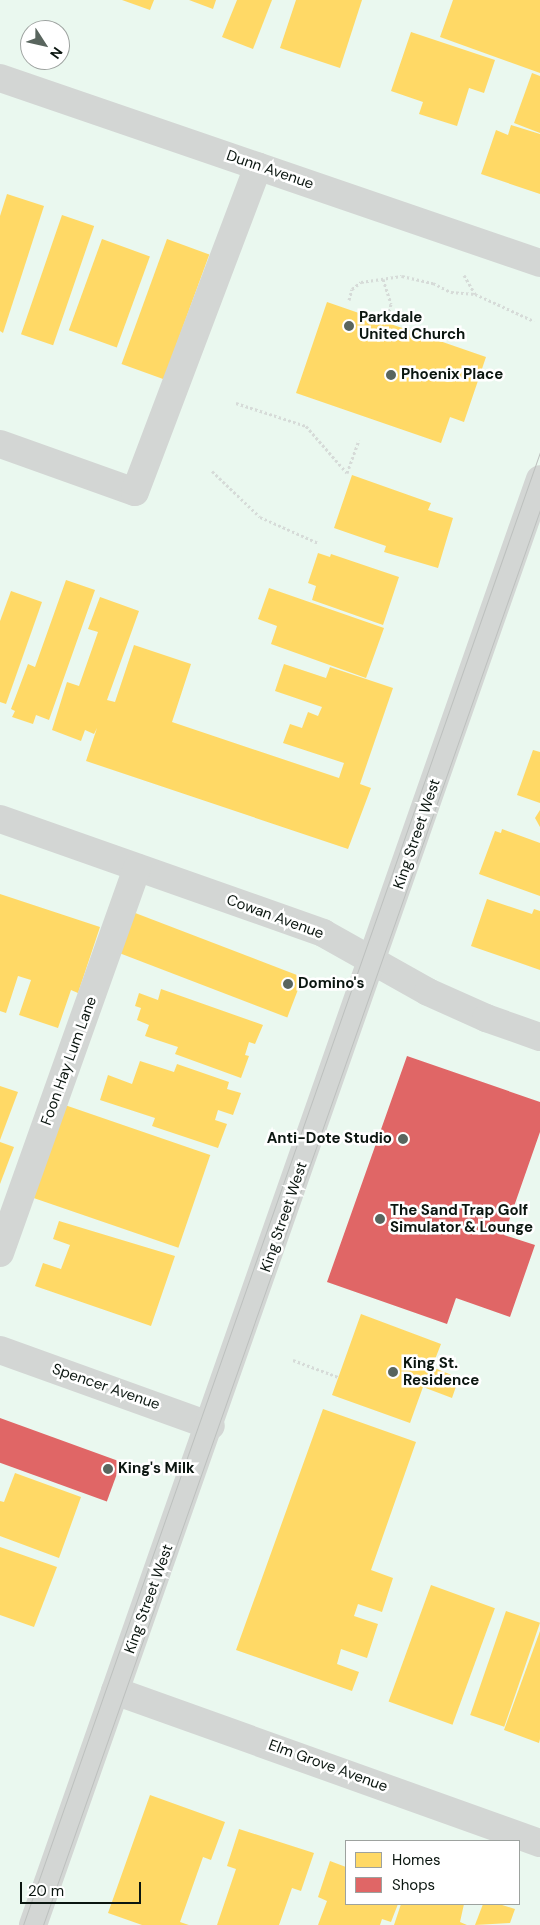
<!DOCTYPE html>
<style>
body{margin:0}
#map{position:relative;width:540px;height:1925px;overflow:hidden;background:#eaf8ef;font-family:"DM Sans",sans-serif}
div>[style]{position:absolute}
.homes>*{inset:0;background:#ffd966;transform-origin:0 0}
.shops>*{inset:0;background:#e06666;transform-origin:0 0}
.path>*{height:3px;margin-top:-1.5px;transform-origin:0;background:repeating-linear-gradient(90deg,#d6dbd8 0 2.5px,transparent 0 5px)}
.minor>*{height:28px;margin:-14px;padding:0 14px;transform-origin:14px;border-radius:14px;background:#d3d6d4}
.major>*{height:28px;margin:-14px;padding:0 14px;transform-origin:14px;border-radius:14px;background:#d3d6d4}
.tram>*{height:1px;margin:-0.5px;padding:0 0.5px;transform-origin:0.5px;border-radius:0.5px;background:#bdc0be}
.dots>*{width:14px;height:14px;translate:-50% -50%;box-sizing:border-box;border:2px solid #fff;border-radius:50%}
span{translate:-50% -50%;white-space:nowrap;text-align:center;line-height:1.15;-webkit-text-stroke:5px #fff;paint-order:stroke}
.street-label{font-size:15px;color:#0b1610}
.poi-label{font-size:15px;color:#0b1610;font-weight:700}
.left{translate:0 -50%;text-align:left}
.right{translate:-100% -50%;text-align:right}
.legend{position:absolute;left:345px;top:1840px;width:175px;height:65px;box-sizing:border-box;background:#fff;border:1px solid #9da29f;margin:0;padding:6px 9px;list-style:none;font-size:15px;color:#0b1610}
.legend li{display:flex;align-items:center;gap:10px;height:25px}
.legend b{width:25px;border:1px solid #9da29f}
.north{position:absolute;left:20px;top:20px;width:50px;height:50px;box-sizing:border-box;background:#fff;border:1px solid #9da29f;border-radius:50%;rotate:125deg;font-size:14px;font-weight:700;line-height:20px;text-align:center;color:#0b1610}
.north::after{content:'';display:block;margin:auto;width:18px;height:22px;background:#59655e;clip-path:polygon(50% 0,100% 100%,50% 72%,0 100%)}
.scale{position:absolute;left:20px;top:1882px;width:121px;height:22px;box-sizing:border-box;border:2px solid #0b1610;border-top:0;padding-left:6px;font-size:15px;line-height:18px;white-space:nowrap;color:#0b1610;-webkit-text-stroke:4px #fff;paint-order:stroke}
</style>
<div id="map">
<div class="homes">
<div style="clip-path:polygon(122px 0,154px 0,150px 10px)"></div>
<div style="clip-path:polygon(189px 0,216px 0,213px 9px)"></div>
<div style="clip-path:polygon(237px 0,272px 0,253px 49px,222px 37px)"></div>
<div style="clip-path:polygon(296px 0,362px 0,340px 68px,280px 48px)"></div>
<div style="clip-path:polygon(453px 0,540px 0,540px 73px,440px 37px)"></div>
<div style="clip-path:polygon(411px 32px,495px 60px,484px 93px,469px 88px,457px 126px,419px 114px,423px 102px,391px 91px)"></div>
<div style="clip-path:polygon(532px 73px,540px 76px,540px 133px,514px 123px)"></div>
<div style="clip-path:polygon(511px 125px,540px 134px,540px 194px,481px 174px,496px 130px,508px 135px)"></div>
<div style="clip-path:polygon(7px 194px,44px 206px,3px 333px,0 331px,0 216px)"></div>
<div style="left:62px;top:215px;width:34px;height:126px;rotate:19deg"></div>
<div style="left:102px;top:239px;width:51px;height:97px;rotate:20deg"></div>
<div style="left:167px;top:239px;width:45px;height:133px;rotate:20deg"></div>
<div style="clip-path:polygon(327px 302px,486px 357px,464px 422px,450px 417px,441px 443px,296px 393px)"></div>
<div style="clip-path:polygon(352px 475px,431px 503px,428px 510px,453px 518px,438px 568px,384px 552px,386px 546px,334px 528px)"></div>
<div style="clip-path:polygon(318px 553px,330px 557px,331px 554px,399px 577px,383px 625px,312px 600px,316px 586px,308px 583px)"></div>
<div style="clip-path:polygon(66px 580px,95px 590px,49px 720px,36px 715px,33px 724px,12px 717px,15px 711px,11px 709px,28px 664px,35px 667px)"></div>
<div style="clip-path:polygon(269px 588px,384px 628px,366px 678px,271px 644px,277px 626px,258px 619px)"></div>
<div style="clip-path:polygon(11px 591px,42px 602px,6px 704px,0 702px,0 621px)"></div>
<div style="clip-path:polygon(100px 597px,139px 611px,107px 700px,115px 702px,134px 645px,191px 664px,172px 722px,339px 778px,344px 763px,283px 743px,290px 724px,302px 728px,308px 712px,318px 716px,322px 707px,275px 691px,284px 664px,326px 678px,330px 667px,393px 688px,360px 784px,371px 788px,348px 849px,86px 761px,97px 728px,94px 734px,85px 730px,81px 741px,52px 730px,67px 682px,79px 686px,98px 632px,88px 629px)"></div>
<div style="clip-path:polygon(533px 750px,540px 752px,540px 803px,517px 795px)"></div>
<div style="clip-path:polygon(540px 810px,540px 827px,535px 818px)"></div>
<div style="clip-path:polygon(502px 829px,540px 843px,540px 896px,479px 874px,495px 831px,501px 833px)"></div>
<div style="clip-path:polygon(0 894px,100px 927px,78px 993px,71px 990px,58px 1028px,19px 1015px,31px 980px,18px 976px,6px 1013px,0 1011px)"></div>
<div style="clip-path:polygon(487px 899px,532px 914px,534px 909px,540px 911px,540px 970px,471px 946px)"></div>
<div style="left:130px;top:911px;width:185px;height:43px;rotate:21deg"></div>
<div style="clip-path:polygon(161px 989px,263px 1025px,255px 1044px,249px 1042px,245px 1055px,249px 1056px,241px 1078px,175px 1054px,178px 1047px,145px 1036px,149px 1025px,137px 1020px,141px 1008px,135px 1006px,139px 993px,158px 1000px)"></div>
<div style="clip-path:polygon(140px 1061px,174px 1072px,177px 1064px,229px 1082px,227px 1089px,241px 1093px,233px 1115px,218px 1110px,215px 1120px,227px 1124px,218px 1148px,152px 1126px,155px 1118px,100px 1100px,108px 1075px,132px 1084px)"></div>
<div style="clip-path:polygon(0 1086px,18px 1092px,0 1140px)"></div>
<div style="left:59px;top:1103px;width:160px;height:98px;rotate:19deg"></div>
<div style="clip-path:polygon(0 1142px,14px 1147px,0 1184px)"></div>
<div style="clip-path:polygon(59px 1221px,175px 1256px,151px 1326px,35px 1286px,43px 1263px,61px 1269px,70px 1245px,53px 1239px)"></div>
<div style="clip-path:polygon(361px 1314px,441px 1344px,432px 1367px,459px 1378px,452px 1398px,423px 1387px,410px 1423px,332px 1395px)"></div>
<div style="clip-path:polygon(323px 1409px,416px 1442px,371px 1570px,393px 1578px,382px 1612px,358px 1604px,354px 1616px,378px 1624px,367px 1658px,341px 1649px,337px 1664px,359px 1672px,352px 1691px,236px 1650px)"></div>
<div style="clip-path:polygon(15px 1473px,81px 1497px,59px 1558px,0 1536px,0 1501px,4px 1502px)"></div>
<div style="clip-path:polygon(0 1547px,57px 1567px,34px 1627px,0 1615px)"></div>
<div style="left:431px;top:1585px;width:68px;height:124px;rotate:20deg"></div>
<div style="left:506px;top:1611px;width:36px;height:110px;rotate:19deg"></div>
<div style="clip-path:polygon(540px 1631px,540px 1739px,539px 1743px,504px 1730px)"></div>
<div style="clip-path:polygon(150px 1795px,225px 1822px,211px 1860px,203px 1857px,180px 1922px,189px 1925px,142px 1925px,108px 1913px)"></div>
<div style="clip-path:polygon(239px 1829px,314px 1853px,301px 1891px,292px 1888px,279px 1925px,217px 1925px,236px 1869px,227px 1866px)"></div>
<div style="clip-path:polygon(330px 1861px,346px 1867px,346px 1904px,398px 1904px,391px 1922px,382px 1919px,380px 1925px,318px 1925px,327px 1901px,318px 1897px)"></div>
<div style="clip-path:polygon(401px 1904px,464px 1904px,460px 1922px,467px 1925px,394px 1925px)"></div>
<div style="clip-path:polygon(483px 1904px,499px 1904px,515px 1909px,510px 1923px,475px 1925px)"></div>
</div>
<div class="shops">
<div style="clip-path:polygon(407px 1056px,540px 1102px,540px 1132px,504px 1235px,535px 1245px,510px 1317px,456px 1298px,447px 1324px,327px 1282px)"></div>
<div style="left:0;top:1418px;width:129px;height:42px;rotate:20deg"></div>
</div>
<div class="path">
<div style="left:464px;top:275px;width:22px;rotate:60deg"></div>
<div style="left:475px;top:294px;width:65px;rotate:24.6deg"></div>
<div style="left:383px;top:279px;width:26px;rotate:72deg"></div>
<div style="left:391px;top:304px;width:7px;rotate:106deg"></div>
<div style="left:349px;top:300px;width:11px;rotate:-75deg"></div>
<div style="left:352px;top:289px;width:11px;rotate:-38deg"></div>
<div style="left:361px;top:282px;width:41px;rotate:-8.3deg"></div>
<div style="left:402px;top:276px;width:32px;rotate:13deg"></div>
<div style="left:433px;top:283px;width:20px;rotate:27deg"></div>
<div style="left:451px;top:292px;width:24px;rotate:5deg"></div>
<div style="left:236px;top:403px;width:74px;rotate:18.2deg"></div>
<div style="left:306px;top:426px;width:62px;rotate:48.9deg"></div>
<div style="left:347px;top:473px;width:35px;rotate:-70deg"></div>
<div style="left:212px;top:471px;width:66px;rotate:43.8deg"></div>
<div style="left:260px;top:517px;width:64px;rotate:24.1deg"></div>
<div style="left:293px;top:1360px;width:48px;rotate:20.7deg"></div>
</div>
<div class="minor">
<div style="left:0;top:78px;width:571px;rotate:18.91deg"></div>
<div style="left:0;top:444px;width:143px;rotate:19.6deg"></div>
<div style="left:135px;top:492px;width:348px;rotate:-69.3deg"></div>
<div style="left:0;top:819px;width:343px;rotate:19.4deg"></div>
<div style="left:323px;top:933px;width:120px;rotate:29.3deg"></div>
<div style="left:428px;top:992px;width:64px;rotate:24.1deg"></div>
<div style="left:486px;top:1018px;width:57px;rotate:19.4deg"></div>
<div style="left:0;top:1253px;width:409px;rotate:-70.4deg"></div>
<div style="left:0;top:1350px;width:224px;rotate:19.8deg"></div>
<div style="left:115px;top:1691px;width:451px;rotate:19.7deg"></div>
</div>
<div class="major">
<div style="left:33px;top:1925px;width:1532px;rotate:-70.68deg"></div>
</div>
<div class="tram">
<div style="left:23px;top:1925px;width:1561px;rotate:-70.66deg"></div>
<div style="left:43px;top:1925px;width:1500px;rotate:-70.65deg"></div>
</div>
<div class="dots">
<div style="left:349px;top:326px;background:#59655e"></div>
<div style="left:391px;top:375px;background:#59655e"></div>
<div style="left:288px;top:984px;background:#59655e"></div>
<div style="left:403px;top:1139px;background:#59655e"></div>
<div style="left:380px;top:1219px;background:#59655e"></div>
<div style="left:393px;top:1372px;background:#59655e"></div>
<div style="left:108px;top:1469px;background:#59655e"></div>
</div>
<div class="street-label">
<span style="left:270px;top:170px;rotate:19deg">Dunn Avenue</span>
<span style="left:417px;top:834px;rotate:-71deg">King Street West</span>
<span style="left:275px;top:917px;rotate:20deg">Cowan Avenue</span>
<span style="left:69px;top:1061px;rotate:-70deg">Foon Hay Lum Lane</span>
<span style="left:284px;top:1217px;rotate:-71deg">King Street West</span>
<span style="left:106px;top:1387px;rotate:19deg">Spencer Avenue</span>
<span style="left:149px;top:1599px;rotate:-70deg">King Street West</span>
<span style="left:328px;top:1766px;rotate:20deg">Elm Grove Avenue</span>
</div>
<div class="poi-label">
<span class="left" style="left:359px;top:326px">Parkdale<br>United Church</span>
<span class="left" style="left:401px;top:375px">Phoenix Place</span>
<span class="left" style="left:298px;top:984px">Domino's</span>
<span class="right" style="left:392px;top:1139px">Anti-Dote Studio</span>
<span class="left" style="left:390px;top:1219px">The Sand Trap Golf<br>Simulator &amp; Lounge</span>
<span class="left" style="left:403px;top:1372px">King St.<br>Residence</span>
<span class="left" style="left:118px;top:1469px">King's Milk</span>
</div>
<ul class="legend">
<li><b style="height:14px;background:#ffd966"></b>Homes</li>
<li><b style="height:14px;background:#e06666"></b>Shops</li>
</ul>
<div class="north">N</div>
<div class="scale">20 m</div>
</div>
